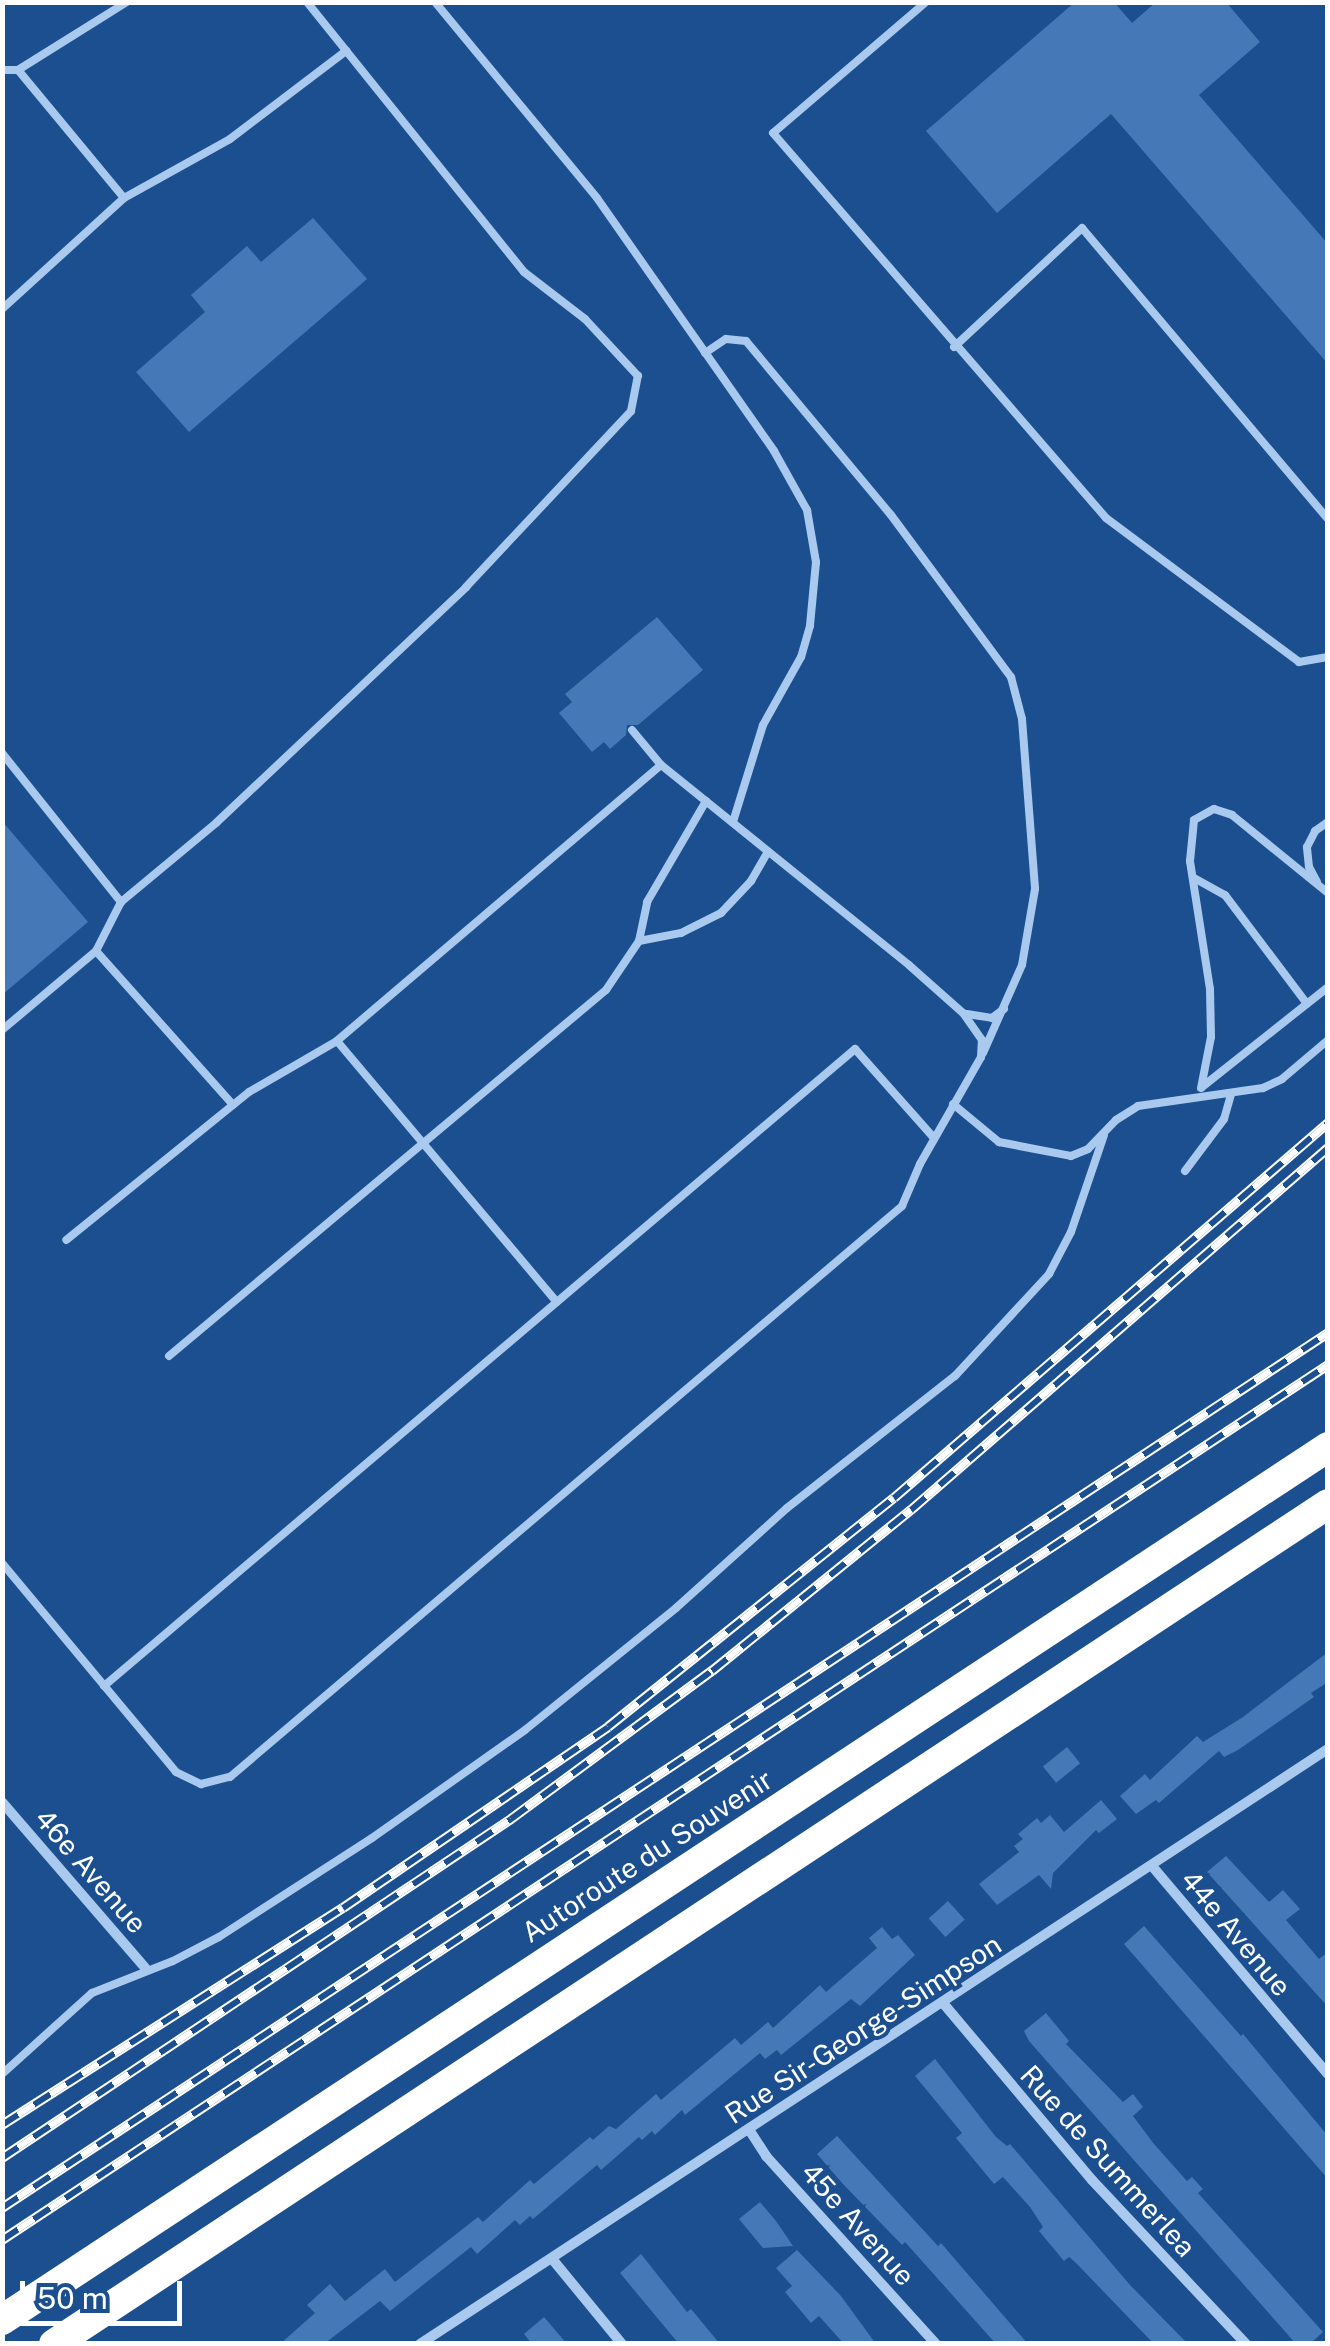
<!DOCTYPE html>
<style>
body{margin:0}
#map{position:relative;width:1330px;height:2346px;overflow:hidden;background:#1b4f8f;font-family:"Public Sans",sans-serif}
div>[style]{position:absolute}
.building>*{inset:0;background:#4478b7;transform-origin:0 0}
.lane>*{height:8px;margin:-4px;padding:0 4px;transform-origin:4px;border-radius:4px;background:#a9c9ee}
.street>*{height:10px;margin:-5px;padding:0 5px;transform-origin:5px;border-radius:5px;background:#a9c9ee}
.highway>*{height:30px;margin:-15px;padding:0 15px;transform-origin:15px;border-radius:15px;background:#fff}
.rail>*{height:10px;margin-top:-5px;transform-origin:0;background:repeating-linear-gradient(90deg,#1b4f8f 0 19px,#fff 0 38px);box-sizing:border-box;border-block:2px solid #fff}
span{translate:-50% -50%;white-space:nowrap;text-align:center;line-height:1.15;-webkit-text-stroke:8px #1b4f8f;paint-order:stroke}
.street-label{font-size:28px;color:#fff}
.frame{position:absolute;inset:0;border:5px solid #fff;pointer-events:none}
.scale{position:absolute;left:20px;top:2281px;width:162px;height:45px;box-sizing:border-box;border:5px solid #fff;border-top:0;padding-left:12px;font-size:30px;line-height:35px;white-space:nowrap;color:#fff;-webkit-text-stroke:8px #1b4f8f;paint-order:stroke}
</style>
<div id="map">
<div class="building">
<div style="clip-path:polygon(1075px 2px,1114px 2px,1132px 23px,1156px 2px,1226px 2px,1260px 42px,1199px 95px,1328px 244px,1328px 364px,1111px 114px,997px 213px,926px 131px)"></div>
<div style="clip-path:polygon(313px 218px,367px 279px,189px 432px,136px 372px,205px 312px,191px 295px,247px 246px,261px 262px)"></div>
<div style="clip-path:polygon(657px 617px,703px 670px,638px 725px,627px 725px,626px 735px,610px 749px,604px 742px,592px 752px,559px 713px,572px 702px,565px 694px)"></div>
<div style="clip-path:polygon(2px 821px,88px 922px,2px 995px)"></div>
<div style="clip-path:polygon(1328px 1652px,1328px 1682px,1311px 1693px,1314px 1697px,1238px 1750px,1224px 1757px,1219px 1751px,1159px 1803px,1156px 1800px,1136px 1814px,1120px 1796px,1145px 1774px,1150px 1780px,1197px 1736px,1203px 1742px,1243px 1717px)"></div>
<div style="left:1067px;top:1747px;width:21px;height:31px;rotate:51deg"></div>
<div style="clip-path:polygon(1101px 1800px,1117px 1819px,1099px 1833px,1096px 1830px,1053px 1873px,1051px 1889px,1039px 1875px,997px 1905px,979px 1884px,1019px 1852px,1014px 1846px,1023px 1839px,1018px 1834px,1037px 1818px,1041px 1823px,1050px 1815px,1064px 1832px)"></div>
<div style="clip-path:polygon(1226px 1856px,1269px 1902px,1283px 1890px,1300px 1909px,1286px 1920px,1319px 1959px,1328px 1952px,1328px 2007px,1207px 1872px)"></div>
<div style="left:948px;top:1901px;width:25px;height:26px;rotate:48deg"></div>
<div style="clip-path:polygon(1144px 1926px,1241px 2036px,1243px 2034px,1328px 2136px,1328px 2179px,1124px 1944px)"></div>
<div style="clip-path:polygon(882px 1927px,892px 1939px,898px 1935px,915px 1955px,860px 2006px,851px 1999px,781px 2055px,777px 2050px,765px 2059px,760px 2053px,685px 2115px,682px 2110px,655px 2135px,652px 2131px,642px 2140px,639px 2137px,601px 2170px,597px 2165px,533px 2219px,530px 2216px,520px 2225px,515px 2220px,477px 2254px,471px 2247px,390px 2311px,380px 2301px,324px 2344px,280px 2344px,315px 2313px,307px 2305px,330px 2284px,345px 2301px,385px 2269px,395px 2282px,478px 2217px,483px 2222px,530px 2180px,534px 2184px,590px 2137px,593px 2140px,609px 2126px,616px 2129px,656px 2094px,661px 2100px,735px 2038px,741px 2045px,768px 2022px,773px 2028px,820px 1985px,826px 1992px,877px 1948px,869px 1938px)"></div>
<div style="clip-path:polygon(1046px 2013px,1069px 2041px,1066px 2044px,1123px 2102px,1133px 2094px,1143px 2107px,1133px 2116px,1154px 2144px,1187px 2181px,1192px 2177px,1203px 2189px,1198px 2193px,1323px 2332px,1310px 2344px,1296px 2344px,1029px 2041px,1024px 2031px)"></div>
<div style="clip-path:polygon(935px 2059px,996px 2137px,1007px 2146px,1010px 2144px,1130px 2285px,1188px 2344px,1154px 2344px,1076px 2263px,1069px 2257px,1064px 2261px,1039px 2231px,1043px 2227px,1030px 2207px,1003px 2177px,994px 2184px,956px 2138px,962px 2133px,915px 2076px)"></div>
<div style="clip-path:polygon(837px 2136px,938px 2246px,941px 2243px,1028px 2344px,996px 2344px,905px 2242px,902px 2245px,843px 2184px,817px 2154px)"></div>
<div style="clip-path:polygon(760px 2202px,776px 2221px,793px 2246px,763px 2248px,739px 2219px)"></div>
<div style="clip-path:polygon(797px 2250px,841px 2296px,876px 2344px,844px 2344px,819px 2316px,811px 2323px,785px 2292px,792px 2286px,776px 2268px)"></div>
<div style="clip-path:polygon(641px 2254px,687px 2312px,691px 2309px,720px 2344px,679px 2344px,620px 2273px)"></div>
<div style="clip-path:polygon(544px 2317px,567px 2344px,532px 2344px,524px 2334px)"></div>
</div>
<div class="lane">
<div style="left:435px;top:2px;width:254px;rotate:50.4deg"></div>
<div style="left:597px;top:198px;width:309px;rotate:55deg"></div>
<div style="left:774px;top:451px;width:68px;rotate:60.8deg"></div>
<div style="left:807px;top:510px;width:53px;rotate:80.2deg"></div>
<div style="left:816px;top:562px;width:64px;rotate:95.4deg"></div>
<div style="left:810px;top:626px;width:32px;rotate:106deg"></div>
<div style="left:801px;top:657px;width:78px;rotate:119.2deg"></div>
<div style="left:763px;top:725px;width:102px;rotate:107.2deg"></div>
<div style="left:926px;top:2px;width:201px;rotate:139.4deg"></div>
<div style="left:773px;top:133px;width:509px;rotate:49.14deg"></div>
<div style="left:1106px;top:518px;width:241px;rotate:36.7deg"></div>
<div style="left:1299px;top:662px;width:29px;rotate:-10deg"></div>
<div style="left:2px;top:70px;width:16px"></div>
<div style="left:124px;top:198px;width:121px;rotate:-29.1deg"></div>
<div style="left:230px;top:139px;width:146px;rotate:-37.2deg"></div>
<div style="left:2px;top:309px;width:165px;rotate:-42.3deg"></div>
<div style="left:124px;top:198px;width:166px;rotate:-129.6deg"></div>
<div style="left:18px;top:70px;width:128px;rotate:-32deg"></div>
<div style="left:954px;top:347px;width:175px;rotate:-42.9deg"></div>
<div style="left:1082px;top:228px;width:381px;rotate:49.8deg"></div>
<div style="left:705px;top:353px;width:25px;rotate:-34deg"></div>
<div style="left:726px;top:339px;width:20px;rotate:6deg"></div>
<div style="left:746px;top:341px;width:226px;rotate:50.2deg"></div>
<div style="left:891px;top:515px;width:202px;rotate:53.5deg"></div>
<div style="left:1011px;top:677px;width:43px;rotate:75.3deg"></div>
<div style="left:1022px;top:719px;width:170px;rotate:85.6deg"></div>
<div style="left:1035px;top:889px;width:77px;rotate:99.7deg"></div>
<div style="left:1022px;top:965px;width:96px;rotate:113.9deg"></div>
<div style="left:632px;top:730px;width:45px;rotate:50.4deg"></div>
<div style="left:2px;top:753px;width:191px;rotate:51.4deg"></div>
<div style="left:1194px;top:878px;width:35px;rotate:29deg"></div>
<div style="left:1225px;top:895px;width:136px;rotate:53deg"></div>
<div style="left:1317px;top:882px;width:17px;rotate:-118deg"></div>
<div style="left:1309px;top:867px;width:20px;rotate:-96deg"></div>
<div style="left:1307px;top:847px;width:18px;rotate:-63deg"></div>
<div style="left:1315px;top:831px;width:16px;rotate:-35deg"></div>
<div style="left:639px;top:941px;width:40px;rotate:-78deg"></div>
<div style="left:647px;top:902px;width:117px;rotate:-59.7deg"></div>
<div style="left:96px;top:951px;width:206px;rotate:48.3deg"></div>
<div style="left:967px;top:1014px;width:25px;rotate:9deg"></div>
<div style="left:992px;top:1018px;width:15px;rotate:-37deg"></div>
<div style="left:2px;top:1030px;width:123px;rotate:-40deg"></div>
<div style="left:96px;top:951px;width:55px;rotate:-63deg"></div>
<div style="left:121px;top:902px;width:124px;rotate:-39.7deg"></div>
<div style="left:216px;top:823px;width:344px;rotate:-43.3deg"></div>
<div style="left:466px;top:587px;width:241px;rotate:-46.8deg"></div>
<div style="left:631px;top:411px;width:36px;rotate:-79deg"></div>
<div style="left:638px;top:376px;width:78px;rotate:-132.9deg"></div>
<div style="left:585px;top:319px;width:77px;rotate:-142.4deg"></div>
<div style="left:524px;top:272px;width:346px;rotate:-128.8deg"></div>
<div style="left:337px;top:1041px;width:341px;rotate:49.9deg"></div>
<div style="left:1202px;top:1087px;width:161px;rotate:-38.4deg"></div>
<div style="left:1201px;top:1088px;width:52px;rotate:-78.9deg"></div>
<div style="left:1211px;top:1037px;width:48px;rotate:-91.2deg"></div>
<div style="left:1210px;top:989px;width:130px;rotate:-98.9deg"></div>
<div style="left:1190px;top:861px;width:41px;rotate:-84.4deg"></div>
<div style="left:1194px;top:820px;width:23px;rotate:-29deg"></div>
<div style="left:1214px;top:809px;width:19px;rotate:18deg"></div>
<div style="left:1232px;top:815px;width:124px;rotate:39.1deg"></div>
<div style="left:953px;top:1104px;width:60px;rotate:39.6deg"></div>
<div style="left:999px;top:1142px;width:73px;rotate:11deg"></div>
<div style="left:1071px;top:1156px;width:18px;rotate:-22deg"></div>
<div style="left:1088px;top:1149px;width:40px;rotate:-46deg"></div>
<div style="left:1116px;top:1120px;width:26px;rotate:-32deg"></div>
<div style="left:1138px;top:1106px;width:126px;rotate:-8.2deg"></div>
<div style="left:1263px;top:1088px;width:21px;rotate:-25deg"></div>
<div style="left:1282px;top:1079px;width:60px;rotate:-40.3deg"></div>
<div style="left:1185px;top:1171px;width:65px;rotate:-53.1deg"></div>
<div style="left:1224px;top:1119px;width:26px;rotate:-74deg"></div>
<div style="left:169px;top:1356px;width:570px;rotate:-39.95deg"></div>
<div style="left:606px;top:990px;width:59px;rotate:-56deg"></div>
<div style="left:639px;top:941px;width:43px;rotate:-10.8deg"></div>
<div style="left:681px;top:933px;width:45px;rotate:-26.6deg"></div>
<div style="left:721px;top:913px;width:44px;rotate:-46.8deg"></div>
<div style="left:751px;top:881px;width:34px;rotate:-60deg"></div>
<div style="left:2px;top:1563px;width:272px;rotate:50.2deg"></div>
<div style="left:176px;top:1772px;width:28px;rotate:26deg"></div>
<div style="left:201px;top:1784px;width:30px;rotate:-14deg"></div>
<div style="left:230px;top:1777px;width:882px;rotate:-40.35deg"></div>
<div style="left:902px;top:1206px;width:46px;rotate:-66.8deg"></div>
<div style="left:920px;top:1164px;width:123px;rotate:-60.3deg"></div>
<div style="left:981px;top:1057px;width:17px;rotate:-87deg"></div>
<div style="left:982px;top:1040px;width:33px;rotate:-125deg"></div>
<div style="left:963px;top:1013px;width:72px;rotate:-138.4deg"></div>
<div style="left:909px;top:965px;width:319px;rotate:-141.1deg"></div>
<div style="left:661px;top:765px;width:426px;rotate:139.6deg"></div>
<div style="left:337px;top:1041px;width:102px;rotate:149.9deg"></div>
<div style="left:249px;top:1092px;width:235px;rotate:141deg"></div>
<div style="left:104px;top:1686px;width:985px;rotate:-40.3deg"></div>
<div style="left:855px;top:1049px;width:119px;rotate:48.4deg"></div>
<div style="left:2px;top:2074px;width:121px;rotate:-42deg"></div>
<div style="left:92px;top:1993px;width:87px;rotate:-21.6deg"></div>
<div style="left:173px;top:1961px;width:52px;rotate:-27.6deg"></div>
<div style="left:219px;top:1937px;width:182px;rotate:-32.9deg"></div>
<div style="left:372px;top:1838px;width:187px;rotate:-35.2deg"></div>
<div style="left:525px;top:1730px;width:194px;rotate:-38.9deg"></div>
<div style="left:676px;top:1608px;width:149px;rotate:-42deg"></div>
<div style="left:787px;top:1508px;width:214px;rotate:-38.2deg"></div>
<div style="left:955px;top:1376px;width:139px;rotate:-47.3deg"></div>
<div style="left:1049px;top:1274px;width:47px;rotate:-62.4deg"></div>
<div style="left:1071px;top:1232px;width:102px;rotate:-71.2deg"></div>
</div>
<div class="street">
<div style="left:2px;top:1802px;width:221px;rotate:49.2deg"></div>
<div style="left:1152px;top:1866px;width:272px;rotate:49.8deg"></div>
<div style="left:943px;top:2003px;width:231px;rotate:49.9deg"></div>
<div style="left:1092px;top:2180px;width:225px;rotate:46.8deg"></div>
<div style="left:750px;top:2131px;width:30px;rotate:57deg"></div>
<div style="left:766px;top:2156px;width:253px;rotate:47.9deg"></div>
<div style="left:553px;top:2260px;width:109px;rotate:50.6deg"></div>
<div style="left:420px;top:2344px;width:1086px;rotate:-33.24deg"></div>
</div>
<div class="highway">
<div style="left:2px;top:2320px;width:1588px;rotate:-33.36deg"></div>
<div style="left:54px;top:2344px;width:1526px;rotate:-33.4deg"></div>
</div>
<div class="rail">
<div style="left:2px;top:2125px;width:404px;rotate:-32.5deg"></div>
<div style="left:343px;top:1908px;width:321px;rotate:-34.3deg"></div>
<div style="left:608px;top:1727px;width:366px;rotate:-38.7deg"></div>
<div style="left:894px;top:1498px;width:574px;rotate:-40.83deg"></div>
<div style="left:2px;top:2158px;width:612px;rotate:-33.66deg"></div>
<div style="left:511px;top:1819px;width:250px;rotate:-36.4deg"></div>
<div style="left:712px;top:1671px;width:256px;rotate:-39deg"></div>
<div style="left:911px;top:1510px;width:552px;rotate:-40.96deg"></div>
<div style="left:2px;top:2208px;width:1589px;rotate:-33.42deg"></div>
<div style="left:2px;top:2240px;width:1589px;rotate:-33.42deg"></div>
</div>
<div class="street-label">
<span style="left:647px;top:1856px;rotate:-33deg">Autoroute du Souvenir</span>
<span style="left:91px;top:1871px;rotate:49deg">46e Avenue</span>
<span style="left:1236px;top:1933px;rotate:50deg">44e Avenue</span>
<span style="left:863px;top:2029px;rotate:-33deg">Rue Sir-George-Simpson</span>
<span style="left:1108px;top:2161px;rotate:48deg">Rue de Summerlea</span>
<span style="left:858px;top:2224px;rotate:48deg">45e Avenue</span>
</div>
<div class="frame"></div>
<div class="scale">50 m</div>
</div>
